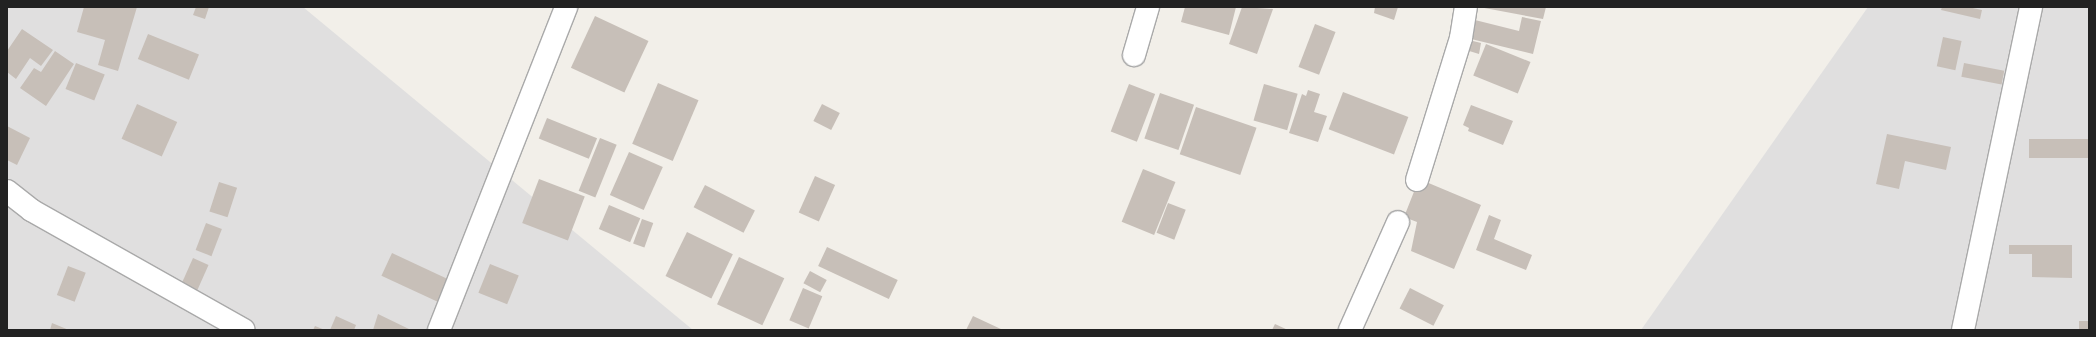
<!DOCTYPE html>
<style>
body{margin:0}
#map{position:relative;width:2096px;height:337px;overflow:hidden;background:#f2efe9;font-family:Jost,sans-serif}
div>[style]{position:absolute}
.residential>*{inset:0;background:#e0dfdf}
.building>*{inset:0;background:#c7bfb8;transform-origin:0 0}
.roads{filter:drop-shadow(1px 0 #a9a9a9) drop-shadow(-1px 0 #a9a9a9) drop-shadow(0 1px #a9a9a9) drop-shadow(0 -1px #a9a9a9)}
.street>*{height:22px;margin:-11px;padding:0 11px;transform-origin:11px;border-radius:11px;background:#fff}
span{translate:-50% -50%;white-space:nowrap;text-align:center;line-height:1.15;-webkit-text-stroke:3px #fff;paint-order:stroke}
.frame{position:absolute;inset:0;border:8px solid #222;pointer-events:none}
</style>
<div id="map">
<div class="residential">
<div style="clip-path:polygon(7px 7px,303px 7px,693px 330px,7px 330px)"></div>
<div style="clip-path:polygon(1868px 7px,2089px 7px,2089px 330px,1641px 330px)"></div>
</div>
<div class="building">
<div style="clip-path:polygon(84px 7px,137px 7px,118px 71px,98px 65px,105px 40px,77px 32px)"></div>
<div style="clip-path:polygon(196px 7px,209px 7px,205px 19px,193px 15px)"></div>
<div style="clip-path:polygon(1185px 7px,1236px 7px,1229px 35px,1181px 22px)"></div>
<div style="clip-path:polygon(1242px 7px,1273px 9px,1257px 54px,1229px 44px)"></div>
<div style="clip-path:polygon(1375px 7px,1398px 7px,1394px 20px,1374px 13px)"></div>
<div style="clip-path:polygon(1479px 7px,1546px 7px,1543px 19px)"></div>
<div style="clip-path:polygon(1942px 7px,1968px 7px,1982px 10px,1980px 19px,1941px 10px)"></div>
<div style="left:595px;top:16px;width:59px;height:57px;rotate:25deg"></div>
<div style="clip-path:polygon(1522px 17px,1541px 21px,1533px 54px,1467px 38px,1471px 19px,1519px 31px)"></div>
<div style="left:1315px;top:24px;width:22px;height:46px;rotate:21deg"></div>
<div style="clip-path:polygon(22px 29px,53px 50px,41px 66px,30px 58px,16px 79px,7px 72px,7px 51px)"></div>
<div style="left:148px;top:34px;width:55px;height:27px;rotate:22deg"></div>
<div style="left:1943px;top:37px;width:19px;height:30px;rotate:12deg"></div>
<div style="clip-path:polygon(1469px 40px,1481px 43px,1479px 54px,1466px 50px)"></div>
<div style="left:1486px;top:44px;width:48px;height:34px;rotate:22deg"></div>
<div style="clip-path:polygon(55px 51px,74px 64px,46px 106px,20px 88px,34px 68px,41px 72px)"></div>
<div style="left:76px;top:63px;width:31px;height:28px;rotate:22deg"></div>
<div style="left:1964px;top:63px;width:41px;height:14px;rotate:11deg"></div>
<div style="left:658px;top:83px;width:44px;height:66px;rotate:23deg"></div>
<div style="left:1129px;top:84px;width:28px;height:51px;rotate:21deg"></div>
<div style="left:1264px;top:84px;width:35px;height:38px;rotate:16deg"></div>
<div style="clip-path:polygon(1308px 90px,1320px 94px,1314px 112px,1327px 116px,1318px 142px,1289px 133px,1302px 94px,1306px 96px)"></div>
<div style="left:1343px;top:92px;width:70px;height:40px;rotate:21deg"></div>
<div style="left:1160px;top:93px;width:36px;height:48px;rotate:19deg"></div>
<div style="left:137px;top:104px;width:44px;height:38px;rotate:24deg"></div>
<div style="left:822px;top:104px;width:20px;height:19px;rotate:27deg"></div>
<div style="clip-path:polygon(1471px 105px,1513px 121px,1503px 145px,1468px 131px,1469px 128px,1463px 125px)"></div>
<div style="left:1196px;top:107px;width:64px;height:50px;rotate:19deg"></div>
<div style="left:547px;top:118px;width:54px;height:22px;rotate:22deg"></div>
<div style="clip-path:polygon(7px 126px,30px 138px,17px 165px,7px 160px)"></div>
<div style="clip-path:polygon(1887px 134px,1951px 147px,1946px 170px,1905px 161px,1899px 189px,1876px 184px)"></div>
<div style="left:600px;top:138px;width:18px;height:57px;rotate:22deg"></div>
<div style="left:2089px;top:139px;width:19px;height:60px;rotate:90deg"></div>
<div style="left:629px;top:152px;width:37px;height:47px;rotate:24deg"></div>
<div style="left:1143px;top:169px;width:35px;height:57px;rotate:22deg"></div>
<div style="left:815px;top:176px;width:22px;height:40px;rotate:24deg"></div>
<div style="left:539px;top:179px;width:49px;height:47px;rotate:21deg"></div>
<div style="clip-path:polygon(1419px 179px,1481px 205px,1454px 269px,1411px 251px,1417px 222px,1404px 217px)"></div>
<div style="left:219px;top:182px;width:19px;height:31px;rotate:18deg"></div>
<div style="left:705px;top:185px;width:56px;height:25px;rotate:27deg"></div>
<div style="left:1168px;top:203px;width:19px;height:32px;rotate:21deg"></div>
<div style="left:609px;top:205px;width:34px;height:26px;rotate:23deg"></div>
<div style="clip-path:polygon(1489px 215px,1501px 220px,1494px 239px,1532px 255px,1526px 270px,1476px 250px)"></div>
<div style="left:642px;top:219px;width:12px;height:26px;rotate:20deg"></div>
<div style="left:206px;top:223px;width:17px;height:29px;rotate:21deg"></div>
<div style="left:687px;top:232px;width:51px;height:49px;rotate:26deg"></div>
<div style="clip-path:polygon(2009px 245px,2072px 245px,2072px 278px,2032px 277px,2032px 254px,2009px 254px)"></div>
<div style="left:827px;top:247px;width:78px;height:21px;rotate:25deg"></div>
<div style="left:392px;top:253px;width:62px;height:25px;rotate:25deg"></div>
<div style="left:739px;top:257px;width:50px;height:52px;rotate:25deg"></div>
<div style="left:193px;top:258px;width:17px;height:29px;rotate:24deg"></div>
<div style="left:490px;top:264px;width:31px;height:31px;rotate:22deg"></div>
<div style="left:68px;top:266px;width:19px;height:31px;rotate:21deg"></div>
<div style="left:810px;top:271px;width:19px;height:14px;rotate:28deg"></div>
<div style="left:803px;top:288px;width:21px;height:35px;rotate:23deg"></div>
<div style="left:1410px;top:288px;width:38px;height:23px;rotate:27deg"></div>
<div style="clip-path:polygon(378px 314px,411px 330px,373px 330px)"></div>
<div style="clip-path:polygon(336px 316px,356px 325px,354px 330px,330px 330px)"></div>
<div style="clip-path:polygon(973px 316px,1003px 330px,966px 330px)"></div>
<div style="left:2079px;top:321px;width:10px;height:9px"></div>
<div style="clip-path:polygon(52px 323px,69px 330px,50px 330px)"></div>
<div style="clip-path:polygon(1275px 324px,1288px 330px,1272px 330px)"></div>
<div style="clip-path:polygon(315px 326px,325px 330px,313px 330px)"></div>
</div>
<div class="roads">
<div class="street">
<div style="left:1134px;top:55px;width:50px;rotate:-73.7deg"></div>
<div style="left:1417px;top:180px;width:149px;rotate:-72.8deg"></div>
<div style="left:1461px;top:38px;width:31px;rotate:-81deg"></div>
<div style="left:7px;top:191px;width:31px;rotate:38deg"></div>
<div style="left:31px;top:210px;width:244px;rotate:29.4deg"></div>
<div style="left:439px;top:330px;width:347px;rotate:-68.5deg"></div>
<div style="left:1350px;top:330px;width:118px;rotate:-66deg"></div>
<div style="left:1963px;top:330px;width:330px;rotate:-78.1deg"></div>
</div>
</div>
<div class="frame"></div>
</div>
